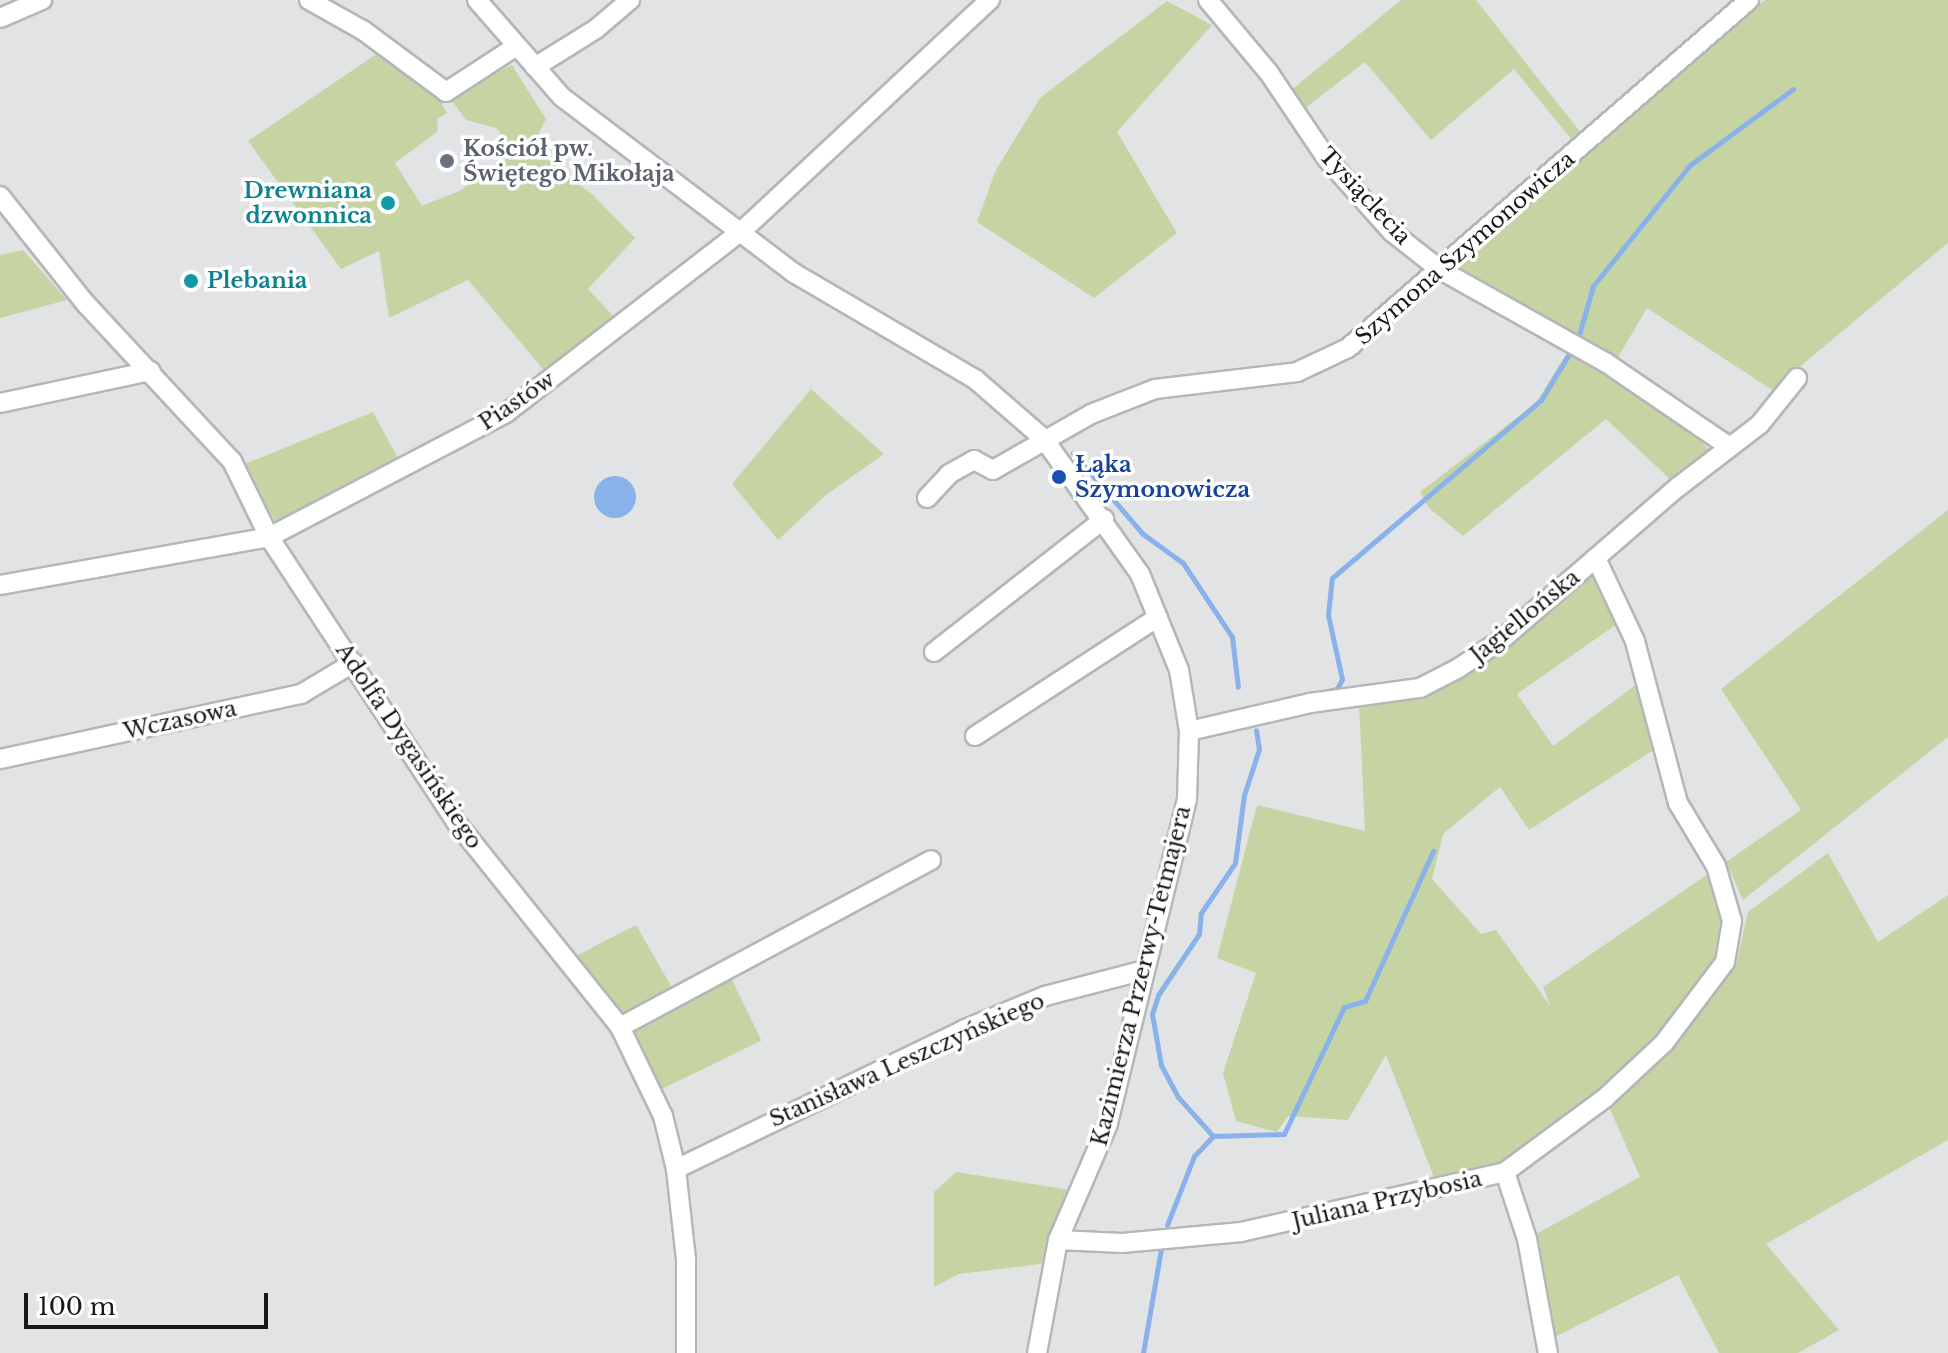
<!DOCTYPE html>
<meta charset="utf-8">
<style>
body{margin:0}
#map{position:relative;width:1948px;height:1353px;overflow:hidden;background:#e2e3e5;font-family:"Libre Baskerville",serif}
div>[style]{position:absolute}
.green>*{inset:0;background:#c6d4a4;transform-origin:0 0}
.water>*{inset:0;background:#88b2e9}
.round{border-radius:50%}
.stream>*{height:5px;margin:-2.5px;padding:0 2.5px;transform-origin:2.5px;border-radius:2.5px;background:#88b2e9}
.roads{filter:drop-shadow(2px 0 #b5b6b8) drop-shadow(-2px 0 #b5b6b8) drop-shadow(0 2px #b5b6b8) drop-shadow(0 -2px #b5b6b8)}
.street>*{height:18px;margin:-9px;padding:0 9px;transform-origin:9px;border-radius:9px;background:#fff}
.dots>*{width:22px;height:22px;translate:-50% -50%;box-sizing:border-box;border:4px solid #fff;border-radius:50%}
span{translate:-50% -50%;white-space:nowrap;text-align:center;line-height:1.15;-webkit-text-stroke:7px #fff;paint-order:stroke}
.worship-label{font-size:22px;color:#5b616d;font-weight:700}
.left{translate:0 -50%;text-align:left}
.culture-label{font-size:22px;color:#0d838f;font-weight:700}
.right{translate:-100% -50%;text-align:right}
.street-label{font-size:22px;color:#171818}
.transit-label{font-size:22px;color:#164399;font-weight:700}
.scale{position:absolute;left:24px;top:1293px;width:244px;height:36px;box-sizing:border-box;border:4px solid #171818;border-top:0;padding-left:10px;font-size:24px;line-height:28px;white-space:nowrap;color:#171818;-webkit-text-stroke:6px #fff;paint-order:stroke}
</style>
<div id="map">
<div class="green">
<div style="clip-path:polygon(1401px 0,1476px 0,1582px 134px,1572px 140px,1514px 69px,1431px 140px,1365px 62px,1300px 112px,1289px 92px)"></div>
<div style="clip-path:polygon(1765px 0,1948px 0,1948px 243px,1772px 390px,1647px 308px,1616px 361px,1461px 272px,1458px 260px)"></div>
<div style="clip-path:polygon(1167px 1px,1212px 25px,1117px 132px,1177px 233px,1094px 298px,977px 222px,996px 170px,1040px 98px)"></div>
<div style="clip-path:polygon(evenodd,381px 51px,446px 97px,512px 65px,546px 119px,532px 147px,594px 196px,635px 238px,588px 289px,618px 321px,548px 375px,468px 280px,389px 318px,379px 251px,341px 269px,248px 141px,381px 51px,450px 98px,466px 120px,496px 128px,506px 139px,507px 159px,459px 191px,422px 206px,395px 163px,437px 132px,438px 118px,447px 113px,442px 104px,450px 98px)"></div>
<div style="clip-path:polygon(23px 250px,67px 300px,0 318px,0 255px)"></div>
<div style="clip-path:polygon(1568px 351px,1664px 410px,1711px 451px,1674px 483px,1606px 419px,1463px 536px,1429px 508px,1420px 492px,1536px 403px)"></div>
<div style="clip-path:polygon(811px 389px,884px 454px,826px 495px,778px 540px,732px 484px)"></div>
<div style="clip-path:polygon(373px 412px,401px 464px,320px 507px,276px 522px,242px 465px)"></div>
<div style="clip-path:polygon(1948px 510px,1948px 737px,1743px 900px,1726px 862px,1801px 810px,1721px 689px)"></div>
<div style="clip-path:polygon(1594px 566px,1617px 624px,1517px 694px,1553px 746px,1637px 684px,1652px 751px,1529px 830px,1500px 787px,1443px 834px,1432px 879px,1481px 934px,1496px 930px,1551px 1007px,1543px 987px,1711px 872px,1725px 928px,1718px 960px,1664px 1030px,1599px 1092px,1497px 1166px,1435px 1180px,1386px 1055px,1348px 1120px,1288px 1116px,1277px 1132px,1236px 1121px,1223px 1073px,1256px 973px,1217px 958px,1257px 805px,1365px 831px,1359px 702px,1425px 693px)"></div>
<div style="clip-path:polygon(1828px 853px,1878px 942px,1948px 895px,1948px 1140px,1766px 1244px,1839px 1330px,1798px 1353px,1719px 1353px,1678px 1275px,1547px 1341px,1538px 1233px,1640px 1177px,1605px 1098px,1628px 1090px,1736px 965px,1748px 912px)"></div>
<div style="clip-path:polygon(636px 925px,674px 991px,620px 1018px,572px 958px)"></div>
<div style="left:729px;top:974px;width:74px;height:114px;rotate:64deg"></div>
<div style="clip-path:polygon(956px 1172px,1071px 1190px,1041px 1264px,959px 1274px,934px 1287px,934px 1192px)"></div>
</div>
<div class="water">
<div class="round" style="left:594px;top:476px;width:42px;height:42px"></div>
</div>
<div class="stream">
<div style="left:1579px;top:335px;width:51px;rotate:-74.1deg"></div>
<div style="left:1593px;top:286px;width:155px;rotate:-51.3deg"></div>
<div style="left:1690px;top:165px;width:128px;rotate:-36.4deg"></div>
<div style="left:1073px;top:453px;width:107px;rotate:49.2deg"></div>
<div style="left:1143px;top:534px;width:49px;rotate:35.9deg"></div>
<div style="left:1183px;top:563px;width:89px;rotate:56.5deg"></div>
<div style="left:1232px;top:637px;width:50px;rotate:83.2deg"></div>
<div style="left:1291px;top:699px;width:47px;rotate:-12.3deg"></div>
<div style="left:1337px;top:689px;width:11px;rotate:-63deg"></div>
<div style="left:1342px;top:679px;width:66px;rotate:-102.3deg"></div>
<div style="left:1328px;top:615px;width:37px;rotate:-84deg"></div>
<div style="left:1332px;top:578px;width:275px;rotate:-40.4deg"></div>
<div style="left:1541px;top:400px;width:54px;rotate:-58.7deg"></div>
<div style="left:1213px;top:1136px;width:52px;rotate:-131.9deg"></div>
<div style="left:1178px;top:1097px;width:36px;rotate:-118deg"></div>
<div style="left:1161px;top:1065px;width:52px;rotate:-100deg"></div>
<div style="left:1152px;top:1014px;width:20px;rotate:-72deg"></div>
<div style="left:1158px;top:995px;width:73px;rotate:-56.1deg"></div>
<div style="left:1199px;top:934px;width:21px;rotate:-85deg"></div>
<div style="left:1201px;top:913px;width:60px;rotate:-55.8deg"></div>
<div style="left:1235px;top:863px;width:69px;rotate:-82.5deg"></div>
<div style="left:1244px;top:795px;width:48px;rotate:-71.9deg"></div>
<div style="left:1259px;top:749px;width:19px;rotate:-99deg"></div>
<div style="left:1167px;top:1225px;width:74px;rotate:-68.6deg"></div>
<div style="left:1194px;top:1156px;width:28px;rotate:-46deg"></div>
<div style="left:1213px;top:1136px;width:71px;rotate:-1.6deg"></div>
<div style="left:1284px;top:1134px;width:140px;rotate:-64.7deg"></div>
<div style="left:1344px;top:1007px;width:22px;rotate:-16deg"></div>
<div style="left:1365px;top:1001px;width:165px;rotate:-65.6deg"></div>
<div style="left:1143px;top:1353px;width:106px;rotate:-80.2deg"></div>
</div>
<div class="roads">
<div class="street">
<div style="left:309px;top:0;width:63px;rotate:29.4deg"></div>
<div style="left:364px;top:31px;width:102px;rotate:36.6deg"></div>
<div style="left:446px;top:92px;width:82px;rotate:-33.1deg"></div>
<div style="left:477px;top:0;width:129px;rotate:48.8deg"></div>
<div style="left:562px;top:97px;width:291px;rotate:37.2deg"></div>
<div style="left:794px;top:273px;width:210px;rotate:30.4deg"></div>
<div style="left:975px;top:379px;width:91px;rotate:41deg"></div>
<div style="left:1044px;top:439px;width:166px;rotate:54.6deg"></div>
<div style="left:1140px;top:574px;width:104px;rotate:67.9deg"></div>
<div style="left:1179px;top:670px;width:62px;rotate:80.7deg"></div>
<div style="left:1189px;top:731px;width:68px;rotate:91.7deg"></div>
<div style="left:1187px;top:799px;width:334px;rotate:103.7deg"></div>
<div style="left:1108px;top:1124px;width:126px;rotate:113.3deg"></div>
<div style="left:1058px;top:1240px;width:115px;rotate:100.5deg"></div>
<div style="left:1208px;top:0;width:95px;rotate:50.1deg"></div>
<div style="left:1269px;top:73px;width:104px;rotate:56deg"></div>
<div style="left:1327px;top:159px;width:98px;rotate:48.3deg"></div>
<div style="left:1392px;top:232px;width:60px;rotate:38.2deg"></div>
<div style="left:1439px;top:269px;width:190px;rotate:29.3deg"></div>
<div style="left:1605px;top:362px;width:149px;rotate:34.3deg"></div>
<div style="left:0;top:18px;width:46px;rotate:-23.2deg"></div>
<div style="left:535px;top:67px;width:72px;rotate:-31.9deg"></div>
<div style="left:596px;top:29px;width:45px;rotate:-40.5deg"></div>
<div style="left:0;top:196px;width:138px;rotate:51.5deg"></div>
<div style="left:86px;top:304px;width:214px;rotate:47.1deg"></div>
<div style="left:232px;top:461px;width:85px;rotate:64deg"></div>
<div style="left:269px;top:537px;width:341px;rotate:56.7deg"></div>
<div style="left:456px;top:822px;width:263px;rotate:51.3deg"></div>
<div style="left:620px;top:1027px;width:99px;rotate:64.2deg"></div>
<div style="left:663px;top:1116px;width:55px;rotate:76.2deg"></div>
<div style="left:676px;top:1169px;width:92px;rotate:83.7deg"></div>
<div style="left:686px;top:1260px;width:93px;rotate:90deg"></div>
<div style="left:0;top:403px;width:154px;rotate:-12deg"></div>
<div style="left:927px;top:498px;width:33px;rotate:-47deg"></div>
<div style="left:949px;top:474px;width:29px;rotate:-29deg"></div>
<div style="left:974px;top:460px;width:21px;rotate:28deg"></div>
<div style="left:993px;top:470px;width:113px;rotate:-29.7deg"></div>
<div style="left:1091px;top:414px;width:69px;rotate:-21.3deg"></div>
<div style="left:1155px;top:389px;width:143px;rotate:-6.8deg"></div>
<div style="left:1297px;top:372px;width:56px;rotate:-25.2deg"></div>
<div style="left:1348px;top:348px;width:531px;rotate:-40.95deg"></div>
<div style="left:0;top:585px;width:273px;rotate:-10.1deg"></div>
<div style="left:269px;top:537px;width:267px;rotate:-27.6deg"></div>
<div style="left:506px;top:413px;width:299px;rotate:-37.7deg"></div>
<div style="left:743px;top:230px;width:338px;rotate:-43deg"></div>
<div style="left:934px;top:652px;width:216px;rotate:-38deg"></div>
<div style="left:1189px;top:731px;width:124px;rotate:-13deg"></div>
<div style="left:1310px;top:703px;width:111px;rotate:-7.8deg"></div>
<div style="left:1420px;top:688px;width:42px;rotate:-27.2deg"></div>
<div style="left:1457px;top:669px;width:51px;rotate:-33.1deg"></div>
<div style="left:1500px;top:641px;width:235px;rotate:-40.9deg"></div>
<div style="left:1678px;top:487px;width:103px;rotate:-37.5deg"></div>
<div style="left:1760px;top:424px;width:59px;rotate:-51.2deg"></div>
<div style="left:975px;top:736px;width:218px;rotate:-33deg"></div>
<div style="left:0;top:759px;width:308px;rotate:-12.2deg"></div>
<div style="left:301px;top:694px;width:61px;rotate:-30.8deg"></div>
<div style="left:620px;top:1027px;width:353px;rotate:-28.2deg"></div>
<div style="left:676px;top:1169px;width:321px;rotate:-25.8deg"></div>
<div style="left:965px;top:1029px;width:87px;rotate:-22.4deg"></div>
<div style="left:1045px;top:996px;width:103px;rotate:-14.6deg"></div>
<div style="left:1505px;top:1172px;width:71px;rotate:71.8deg"></div>
<div style="left:1527px;top:1239px;width:116px;rotate:79.6deg"></div>
<div style="left:1058px;top:1240px;width:64px;rotate:2.7deg"></div>
<div style="left:1122px;top:1243px;width:120px;rotate:-5.3deg"></div>
<div style="left:1241px;top:1232px;width:271px;rotate:-12.8deg"></div>
<div style="left:1505px;top:1172px;width:124px;rotate:-36.5deg"></div>
<div style="left:1605px;top:1098px;width:81px;rotate:-43deg"></div>
<div style="left:1664px;top:1043px;width:101px;rotate:-53deg"></div>
<div style="left:1725px;top:962px;width:42px;rotate:-80.3deg"></div>
<div style="left:1732px;top:921px;width:57px;rotate:-106.2deg"></div>
<div style="left:1716px;top:866px;width:74px;rotate:-121.1deg"></div>
<div style="left:1678px;top:803px;width:168px;rotate:-104.9deg"></div>
<div style="left:1635px;top:641px;width:92px;rotate:-115.2deg"></div>
</div>
</div>
<div class="dots">
<div style="left:447px;top:161px;background:#6b7280"></div>
<div style="left:388px;top:203px;background:#0f9aa8"></div>
<div style="left:191px;top:281px;background:#0f9aa8"></div>
<div style="left:1059px;top:477px;background:#1a4fb4"></div>
</div>
<div class="worship-label">
<span class="left" style="left:463px;top:161px">Kościół pw.<br>Świętego Mikołaja</span>
</div>
<div class="culture-label">
<span class="right" style="left:372px;top:203px">Drewniana<br>dzwonnica</span>
<span class="left" style="left:207px;top:281px">Plebania</span>
</div>
<div class="street-label">
<span style="left:1365px;top:196px;rotate:47deg">Tysiąclecia</span>
<span style="left:1465px;top:248px;rotate:-41deg">Szymona Szymonowicza</span>
<span style="left:517px;top:401px;rotate:-34deg">Piastów</span>
<span style="left:1525px;top:616px;rotate:-39deg">Jagiellońska</span>
<span style="left:180px;top:720px;rotate:-12deg">Wczasowa</span>
<span style="left:409px;top:746px;rotate:56deg">Adolfa Dygasińskiego</span>
<span style="left:1141px;top:976px;rotate:-76deg">Kazimierza Przerwy-Tetmajera</span>
<span style="left:907px;top:1060px;rotate:-24deg">Stanisława Leszczyńskiego</span>
<span style="left:1387px;top:1200px;rotate:-13deg">Juliana Przybosia</span>
</div>
<div class="transit-label">
<span class="left" style="left:1075px;top:477px">Łąka<br>Szymonowicza</span>
</div>
<div class="scale">100 m</div>
</div>
